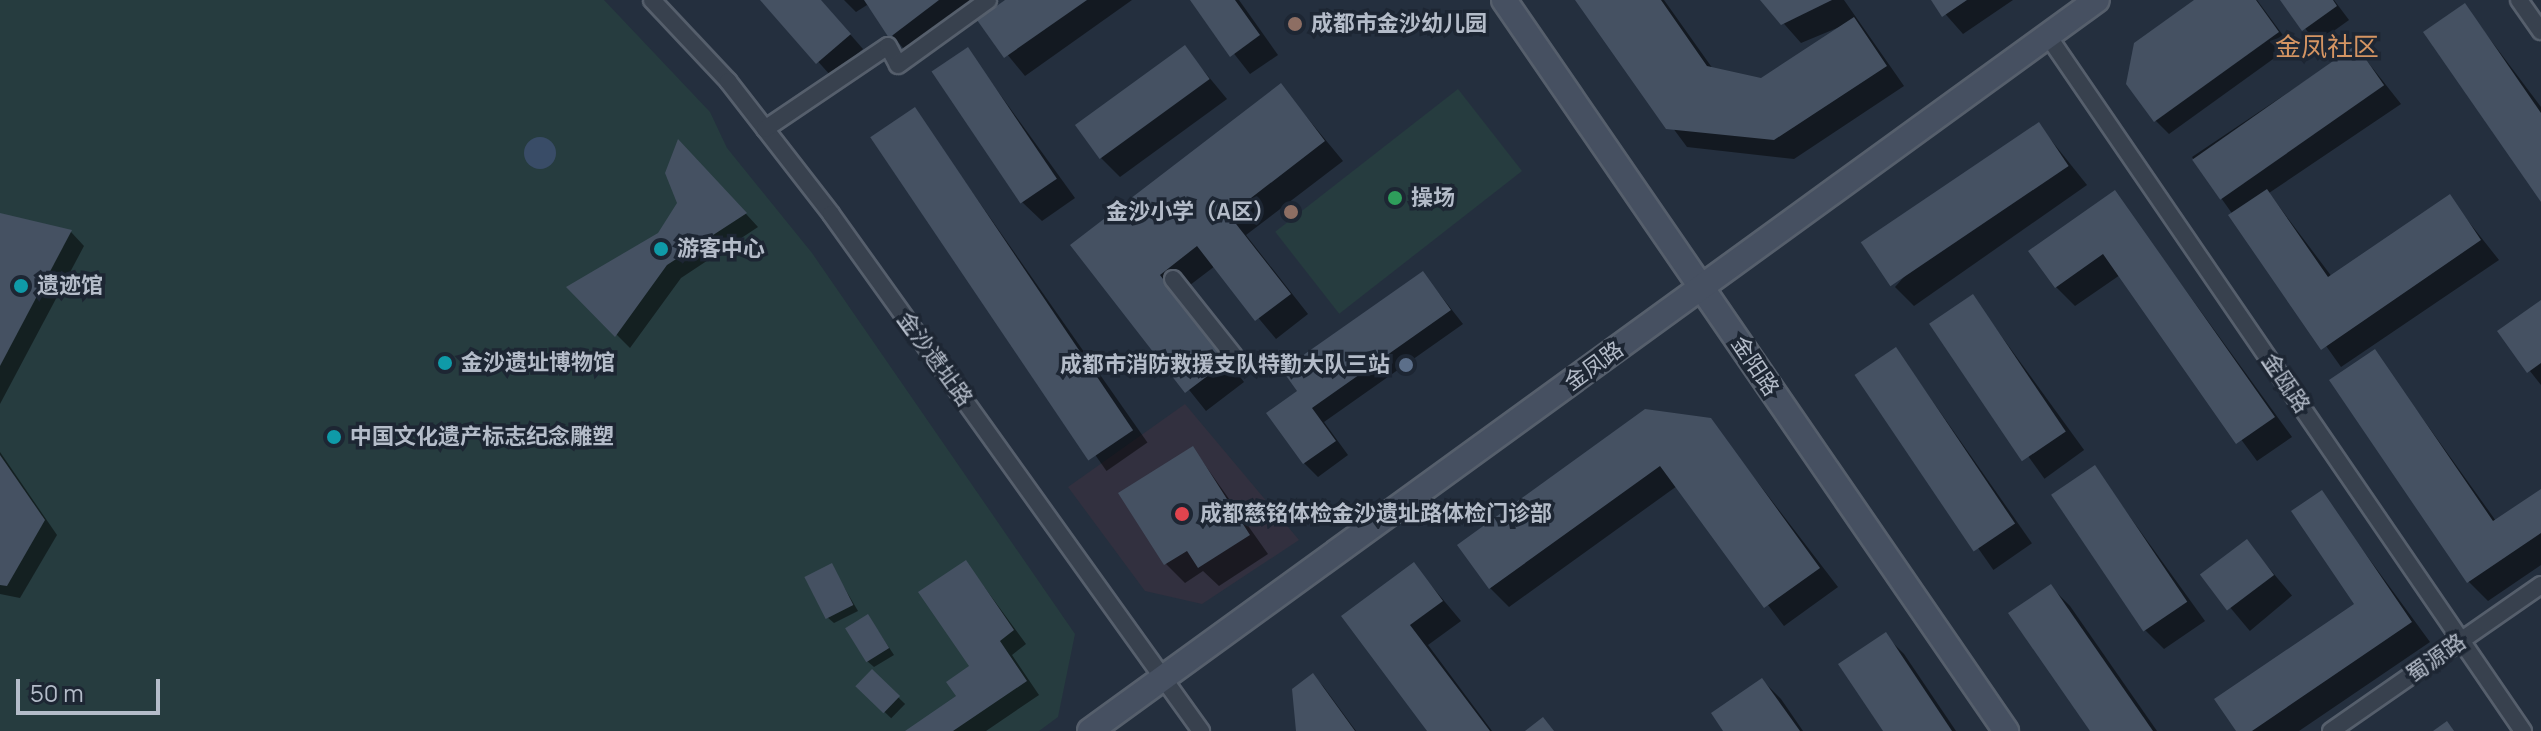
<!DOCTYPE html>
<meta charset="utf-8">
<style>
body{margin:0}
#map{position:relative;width:2541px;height:731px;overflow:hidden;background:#242f3e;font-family:Manrope,"Noto Sans SC",sans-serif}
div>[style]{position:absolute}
.medical>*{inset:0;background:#32303f}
.green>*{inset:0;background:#263c3f;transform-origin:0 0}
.water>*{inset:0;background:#394c67}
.round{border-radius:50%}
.shadow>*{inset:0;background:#0007;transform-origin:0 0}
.building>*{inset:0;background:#455162;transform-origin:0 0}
.roads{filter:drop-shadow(2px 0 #565f6c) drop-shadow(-2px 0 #565f6c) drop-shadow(0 2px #565f6c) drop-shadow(0 -2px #565f6c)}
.street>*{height:16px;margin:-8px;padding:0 8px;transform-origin:8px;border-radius:8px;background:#38414e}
.secondary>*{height:24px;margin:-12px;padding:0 12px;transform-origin:12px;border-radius:12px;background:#465061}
.dots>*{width:22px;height:22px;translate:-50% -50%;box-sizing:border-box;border:4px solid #1d2633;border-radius:50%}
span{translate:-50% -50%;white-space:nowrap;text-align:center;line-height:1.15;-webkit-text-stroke:7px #1d2633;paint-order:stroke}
.poi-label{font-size:22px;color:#b4bcc9;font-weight:700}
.left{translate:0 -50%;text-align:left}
.right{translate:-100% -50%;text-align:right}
.street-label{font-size:22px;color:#b4bcc9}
.quarter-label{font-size:26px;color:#d59563}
.scale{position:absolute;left:16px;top:679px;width:144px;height:36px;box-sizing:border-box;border:4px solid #b4bcc9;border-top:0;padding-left:10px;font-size:24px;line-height:28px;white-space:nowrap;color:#b4bcc9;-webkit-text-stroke:6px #1d2633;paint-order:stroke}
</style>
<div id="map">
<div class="medical">
<div style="clip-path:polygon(1185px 404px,1299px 540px,1202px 604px,1145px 591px,1068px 487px)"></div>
</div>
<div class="green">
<div style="clip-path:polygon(0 0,604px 0,710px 112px,727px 148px,812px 253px,1075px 634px,1058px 717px,1039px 731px,0 731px)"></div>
<div style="left:1458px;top:89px;width:104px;height:232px;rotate:52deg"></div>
</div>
<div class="water">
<div class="round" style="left:524px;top:137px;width:32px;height:32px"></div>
</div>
<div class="shadow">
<div style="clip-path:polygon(763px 0,820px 0,863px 49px,831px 76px)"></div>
<div style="clip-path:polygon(844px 0,983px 0,909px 55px,867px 5px,856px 12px)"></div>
<div style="clip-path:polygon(1008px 0,1132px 0,1025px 76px,979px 20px)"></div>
<div style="clip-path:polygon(1192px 0,1239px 0,1278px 55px,1250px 74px)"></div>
<div style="clip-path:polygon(1578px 0,1664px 0,1713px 69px,1762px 80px,1849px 23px,1801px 43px,1763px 0,1844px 0,1904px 86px,1794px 159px,1687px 147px)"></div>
<div style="clip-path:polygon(1933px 0,2013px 0,1963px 34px)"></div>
<div style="clip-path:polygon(2197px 0,2257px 0,2291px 46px,2169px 134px,2155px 120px)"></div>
<div style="clip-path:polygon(2282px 0,2334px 0,2349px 20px,2317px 43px)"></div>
<div style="clip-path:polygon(2465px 6px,2541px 107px,2541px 199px)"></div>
<div style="clip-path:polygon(1184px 47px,1227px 99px,1120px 177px,1101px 158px)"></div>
<div style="clip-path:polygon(2356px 47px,2401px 104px,2269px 193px,2332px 277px,2449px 197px,2499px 260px,2341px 367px,2192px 157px)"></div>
<div style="clip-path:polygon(968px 50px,1075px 198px,1042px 221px,1022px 202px)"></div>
<div style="clip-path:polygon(1281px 86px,1343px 161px,1246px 235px,1308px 314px,1276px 339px,1215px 266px,1177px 295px,1244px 382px,1206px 411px,1073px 245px)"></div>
<div style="left:914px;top:109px;width:407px;height:50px;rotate:55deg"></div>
<div style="clip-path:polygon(2039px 125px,2087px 185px,1914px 306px,1895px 287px)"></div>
<div style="clip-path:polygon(692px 155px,758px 227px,681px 278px,630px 348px,569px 287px,659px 234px,680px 204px)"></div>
<div style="clip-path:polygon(2115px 193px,2292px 437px,2257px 461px,2120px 275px,2075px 306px,2056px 287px)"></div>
<div style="clip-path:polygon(0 218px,71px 232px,84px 246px,0 404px)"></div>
<div style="clip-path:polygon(1423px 273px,1463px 324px,1324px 422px,1348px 455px,1318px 477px,1304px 463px,1300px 392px)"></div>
<div style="left:1973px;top:297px;width:189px;height:49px;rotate:54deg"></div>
<div style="clip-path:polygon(2541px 302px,2541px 385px,2499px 332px)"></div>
<div style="left:1896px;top:349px;width:237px;height:47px;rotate:55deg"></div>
<div style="clip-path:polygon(2375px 352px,2496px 521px,2541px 491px,2541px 565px,2488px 601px,2469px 582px)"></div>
<div style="clip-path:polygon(1710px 420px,1838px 587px,1784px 626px,1677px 486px,1509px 607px,1490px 588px)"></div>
<div style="clip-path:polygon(1193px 448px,1268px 554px,1219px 586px,1203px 571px,1185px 583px,1166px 564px)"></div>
<div style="clip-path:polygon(0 452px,57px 535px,20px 598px,0 594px)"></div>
<div style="clip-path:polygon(2094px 467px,2205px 621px,2164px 649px,2145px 630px)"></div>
<div style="clip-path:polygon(2321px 493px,2430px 642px,2299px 731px,2239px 731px,2357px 604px)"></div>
<div style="left:2247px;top:542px;width:70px;height:55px;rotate:50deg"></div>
<div style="clip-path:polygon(966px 562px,1026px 644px,1012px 655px,1039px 695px,986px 731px,910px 731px,959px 697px,972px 667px)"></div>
<div style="clip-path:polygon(831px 565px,858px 611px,834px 623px,827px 617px)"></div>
<div style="clip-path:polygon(1414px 565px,1461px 621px,1428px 645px,1492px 731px,1429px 731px,1344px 617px)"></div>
<div style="clip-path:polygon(2051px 587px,2070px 606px,2157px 731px,2092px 731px)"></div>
<div style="clip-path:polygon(868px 616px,894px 655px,874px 667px,867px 661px)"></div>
<div style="clip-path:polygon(1885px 635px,1904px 654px,1956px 731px,1885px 731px)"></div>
<div style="left:872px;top:672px;width:46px;height:20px;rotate:44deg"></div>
<div style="clip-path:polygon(1313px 676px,1323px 686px,1356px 731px,1298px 731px,1293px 690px)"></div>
<div style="clip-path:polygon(1762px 680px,1781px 699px,1803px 731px,1725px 731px)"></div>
</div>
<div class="building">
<div style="clip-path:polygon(760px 0,821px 0,851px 34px,816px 64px)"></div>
<div style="clip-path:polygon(864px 0,939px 0,889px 38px)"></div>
<div style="clip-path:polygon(1005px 0,1087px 0,1004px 58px,977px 20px)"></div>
<div style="clip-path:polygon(1190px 0,1235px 0,1260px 35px,1230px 57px)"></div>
<div style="clip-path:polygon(1575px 0,1661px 0,1707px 66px,1761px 78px,1854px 17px,1887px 66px,1774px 140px,1666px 129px)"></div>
<div style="clip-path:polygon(1760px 0,1832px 0,1781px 25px)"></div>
<div style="clip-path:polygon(1931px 0,1967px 0,1942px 17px)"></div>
<div style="clip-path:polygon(2194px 0,2256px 0,2279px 32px,2154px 122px,2126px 84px,2134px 43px)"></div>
<div style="clip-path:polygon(2280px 0,2333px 0,2337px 6px,2302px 31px)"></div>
<div style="clip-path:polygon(2465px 3px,2541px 113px,2541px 202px,2423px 32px)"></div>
<div style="left:1185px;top:45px;width:42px;height:136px;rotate:54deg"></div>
<div style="left:2356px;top:45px;width:49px;height:200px;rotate:55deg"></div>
<div style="left:968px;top:47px;width:159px;height:44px;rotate:56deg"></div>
<div style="clip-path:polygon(1281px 83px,1325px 141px,1229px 215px,1291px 294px,1255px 321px,1197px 246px,1160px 275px,1226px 362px,1185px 393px,1070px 245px)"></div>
<div style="left:915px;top:107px;width:390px;height:54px;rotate:56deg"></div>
<div style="left:2039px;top:122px;width:53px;height:215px;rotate:56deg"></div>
<div style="clip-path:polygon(678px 139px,747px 213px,667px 265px,615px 337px,566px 287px,658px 233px,677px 203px,665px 173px)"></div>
<div style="clip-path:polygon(2267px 189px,2328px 277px,2450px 194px,2481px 240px,2321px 350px,2228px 215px)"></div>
<div style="clip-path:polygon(2115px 190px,2275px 417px,2236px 444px,2103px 254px,2055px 288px,2028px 251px)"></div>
<div style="clip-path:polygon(0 213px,72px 230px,0 366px)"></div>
<div style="clip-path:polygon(1423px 271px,1451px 310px,1312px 408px,1336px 441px,1303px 464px,1266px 413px,1297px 391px,1282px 370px)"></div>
<div style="left:1973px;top:294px;width:166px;height:53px;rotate:56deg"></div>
<div style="clip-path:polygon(2541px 300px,2541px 363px,2527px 373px,2497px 331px)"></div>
<div style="left:1896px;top:347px;width:213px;height:50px;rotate:56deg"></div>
<div style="clip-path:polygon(2375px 349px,2493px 521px,2541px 489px,2541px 533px,2467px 583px,2329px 380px)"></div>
<div style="clip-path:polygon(1645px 409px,1711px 418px,1820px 568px,1764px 608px,1660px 466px,1489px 589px,1457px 545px)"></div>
<div style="clip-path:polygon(1193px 446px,1250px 535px,1198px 568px,1187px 551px,1164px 565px,1118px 493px)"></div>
<div style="clip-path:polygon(0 455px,45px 520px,7px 586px,0 585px)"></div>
<div style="left:2095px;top:465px;width:165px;height:53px;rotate:56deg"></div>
<div style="clip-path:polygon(2322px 490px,2412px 622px,2252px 731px,2236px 731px,2214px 699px,2354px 604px,2291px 511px)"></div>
<div style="left:2247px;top:539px;width:45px;height:59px;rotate:53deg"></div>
<div style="clip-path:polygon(966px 560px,1014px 630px,1000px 641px,1027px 681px,953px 731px,905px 731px,956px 696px,946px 682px,969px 666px,918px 592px)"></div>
<div style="clip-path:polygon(1414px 562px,1443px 601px,1410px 625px,1490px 731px,1427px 731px,1341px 616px)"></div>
<div style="left:832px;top:563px;width:47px;height:31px;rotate:63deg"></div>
<div style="clip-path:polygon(2051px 584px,2153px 731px,2090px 731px,2008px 613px)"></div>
<div style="left:868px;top:614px;width:40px;height:27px;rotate:58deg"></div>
<div style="clip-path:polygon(1886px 632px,1952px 731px,1883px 731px,1838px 664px)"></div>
<div style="left:872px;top:669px;width:39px;height:24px;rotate:44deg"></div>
<div style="clip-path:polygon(1313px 673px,1355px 731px,1296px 731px,1292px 689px)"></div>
<div style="clip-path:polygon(1762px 678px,1800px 731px,1723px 731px,1711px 713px)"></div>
<div style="clip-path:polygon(1543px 717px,1554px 731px,1525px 731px)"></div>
<div style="clip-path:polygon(2447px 721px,2454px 731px,2433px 731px)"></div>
</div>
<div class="roads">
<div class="street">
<div style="left:652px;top:0;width:111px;rotate:46.8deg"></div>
<div style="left:728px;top:81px;width:168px;rotate:52.2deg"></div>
<div style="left:831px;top:214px;width:636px;rotate:54.41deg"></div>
<div style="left:2519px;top:0;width:38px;rotate:55deg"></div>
<div style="left:2048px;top:36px;width:842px;rotate:55.65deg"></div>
<div style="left:765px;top:129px;width:148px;rotate:-34deg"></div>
<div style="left:888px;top:46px;width:21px;rotate:62deg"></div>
<div style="left:898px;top:65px;width:111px;rotate:-35.8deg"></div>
<div style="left:1173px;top:279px;width:98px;rotate:51.6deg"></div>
<div style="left:2331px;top:731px;width:256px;rotate:-34.8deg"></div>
</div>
<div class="secondary">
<div style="left:1504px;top:0;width:887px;rotate:55.52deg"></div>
<div style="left:1090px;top:731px;width:1244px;rotate:-35.98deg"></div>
</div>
</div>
<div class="dots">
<div style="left:1295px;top:24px;background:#8d6e63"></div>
<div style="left:1395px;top:198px;background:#2e9e5b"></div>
<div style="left:1291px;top:212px;background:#8d6e63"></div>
<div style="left:661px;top:249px;background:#0f9aa8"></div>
<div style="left:21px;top:286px;background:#0f9aa8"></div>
<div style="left:445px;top:363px;background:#0f9aa8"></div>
<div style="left:1406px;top:365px;background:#5c6f8a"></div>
<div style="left:334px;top:437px;background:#0f9aa8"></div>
<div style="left:1182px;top:514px;background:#e0444e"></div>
</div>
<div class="poi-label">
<span class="left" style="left:1311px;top:24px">成都市金沙幼儿园</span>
<span class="left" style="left:1411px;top:198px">操场</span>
<span class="right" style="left:1275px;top:212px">金沙小学（A区）</span>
<span class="left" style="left:677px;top:249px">游客中心</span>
<span class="left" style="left:37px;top:286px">遗迹馆</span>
<span class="left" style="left:461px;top:363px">金沙遗址博物馆</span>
<span class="right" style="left:1390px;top:365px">成都市消防救援支队特勤大队三站</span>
<span class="left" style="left:350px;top:437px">中国文化遗产标志纪念雕塑</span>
<span class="left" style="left:1200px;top:514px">成都慈铭体检金沙遗址路体检门诊部</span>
</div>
<div class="street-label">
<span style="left:935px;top:359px;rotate:54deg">金沙遗址路</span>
<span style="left:1594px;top:366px;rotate:-36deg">金凤路</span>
<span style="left:1755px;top:366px;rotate:56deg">金阳路</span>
<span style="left:2286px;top:383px;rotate:56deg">金瓯路</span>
<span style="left:2436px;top:658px;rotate:-35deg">蜀源路</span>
</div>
<div class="quarter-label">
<span style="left:2327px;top:47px">金凤社区</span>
</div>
<div class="scale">50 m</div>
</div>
